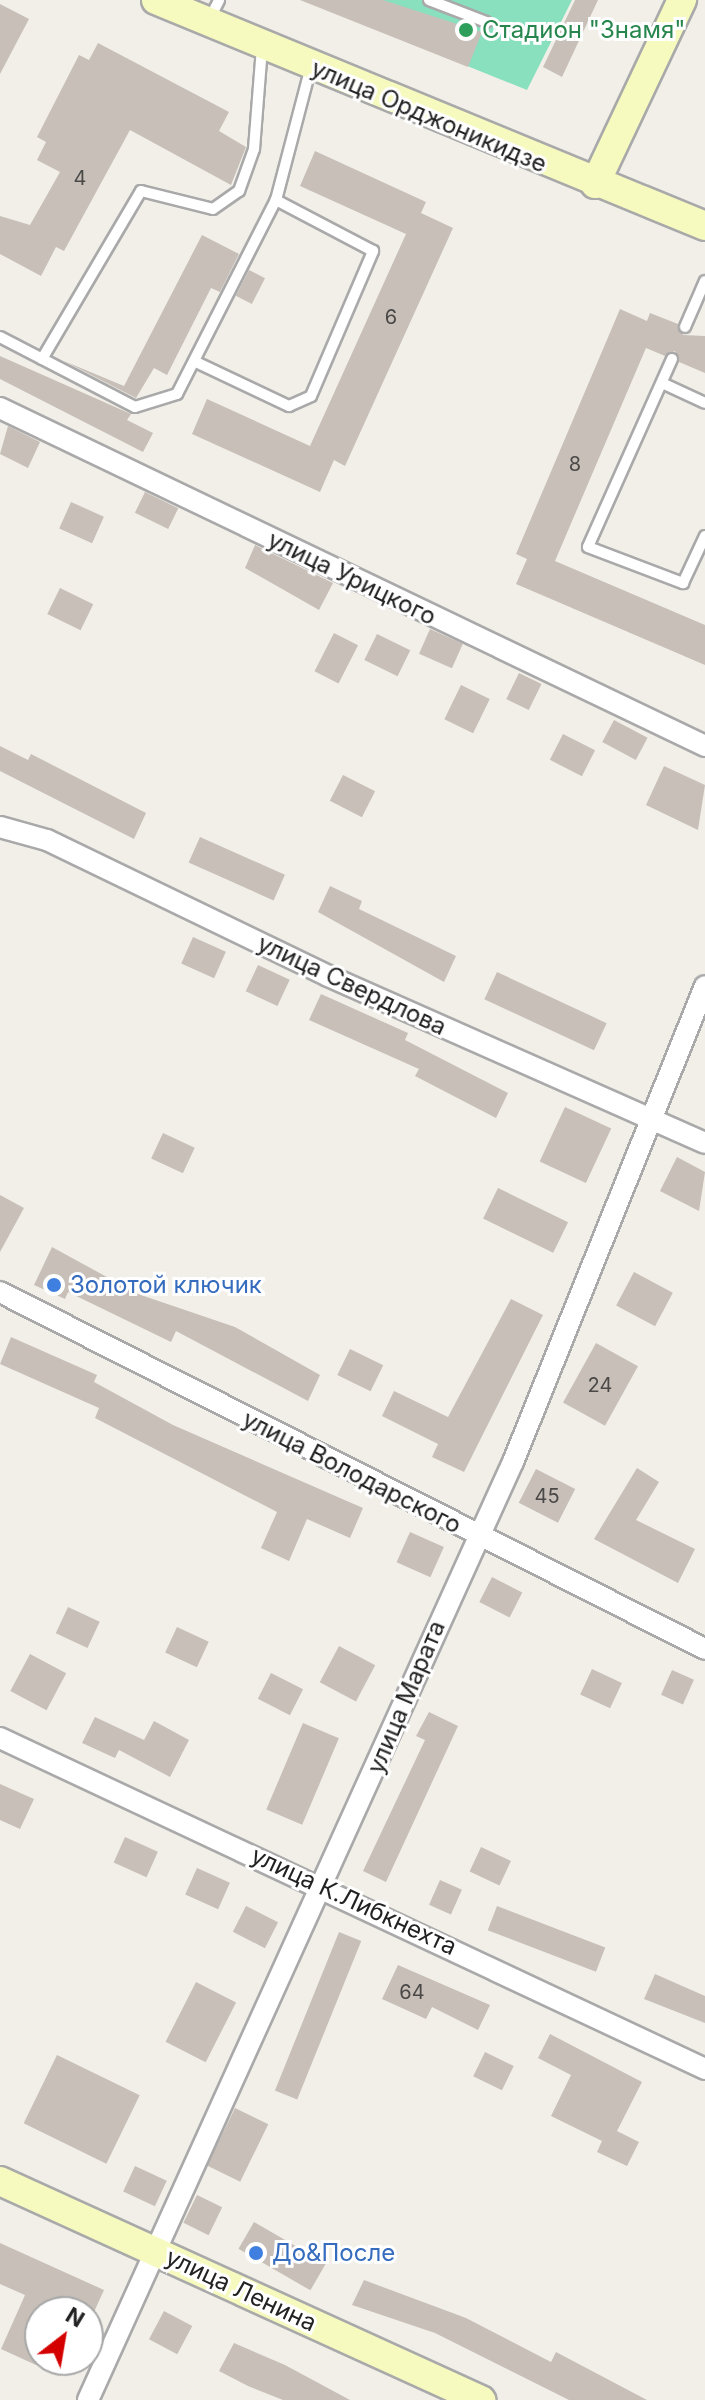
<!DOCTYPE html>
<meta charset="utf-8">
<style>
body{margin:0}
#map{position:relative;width:705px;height:2400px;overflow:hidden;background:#f2efe9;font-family:Inter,sans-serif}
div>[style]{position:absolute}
.pitch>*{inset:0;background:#88e0be}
.building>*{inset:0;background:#c7bfb8;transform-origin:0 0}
.roads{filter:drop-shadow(2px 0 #a9a9a9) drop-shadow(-2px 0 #a9a9a9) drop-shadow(0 2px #a9a9a9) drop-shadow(0 -2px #a9a9a9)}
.lane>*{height:10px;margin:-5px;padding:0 5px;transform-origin:5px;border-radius:5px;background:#fff}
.street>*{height:20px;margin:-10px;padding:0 10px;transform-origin:10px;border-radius:10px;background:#fff}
.secondary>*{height:28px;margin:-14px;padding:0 14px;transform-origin:14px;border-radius:14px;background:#f7fabf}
.dots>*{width:22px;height:22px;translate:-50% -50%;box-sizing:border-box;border:4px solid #fff;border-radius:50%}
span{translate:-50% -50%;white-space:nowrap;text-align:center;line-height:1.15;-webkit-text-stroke:6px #fff;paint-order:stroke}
.number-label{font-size:20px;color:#4b4948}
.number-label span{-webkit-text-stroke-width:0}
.leisure-label{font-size:24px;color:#27864d}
.left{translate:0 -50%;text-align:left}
.street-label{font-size:24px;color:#222}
.shop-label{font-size:24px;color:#366cbe}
.north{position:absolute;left:24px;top:2296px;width:80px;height:80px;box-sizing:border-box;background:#fff;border:2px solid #a7a7a7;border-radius:50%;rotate:31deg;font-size:22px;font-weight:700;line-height:32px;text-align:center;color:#222}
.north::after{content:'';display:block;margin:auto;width:28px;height:36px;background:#d40000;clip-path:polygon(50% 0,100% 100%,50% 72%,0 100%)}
</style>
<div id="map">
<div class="pitch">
<div style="clip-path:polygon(304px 0,572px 0,527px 90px)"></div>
</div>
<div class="building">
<div style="clip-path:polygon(300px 0,383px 0,482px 32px,468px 67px)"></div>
<div style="clip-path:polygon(575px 0,598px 0,562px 77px,543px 67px)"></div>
<div style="clip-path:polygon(0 4px,29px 19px,0 74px)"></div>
<div style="clip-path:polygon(98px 43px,229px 112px,219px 131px,246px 147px,231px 185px,130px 130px,64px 251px,56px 247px,41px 276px,0 254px,0 216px,30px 225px,60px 172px,37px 160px,46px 142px,37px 137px,79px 55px,89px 60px)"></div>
<div style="clip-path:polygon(315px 151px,426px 202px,421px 213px,453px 228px,345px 466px,334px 460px,320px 492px,192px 434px,207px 399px,310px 446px,406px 234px,300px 186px)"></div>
<div style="clip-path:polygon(202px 235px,239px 254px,220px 292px,211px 288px,167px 375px,154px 368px,136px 398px,64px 361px,124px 386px)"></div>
<div style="left:249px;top:270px;width:18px;height:29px;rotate:27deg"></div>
<div style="clip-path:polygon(620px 309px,647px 321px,650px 313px,678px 324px,683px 335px,705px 336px,705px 373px,679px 362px,675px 351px,665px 356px,646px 348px,555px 561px,705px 625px,705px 665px,516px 584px,527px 559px,516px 554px)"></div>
<div style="clip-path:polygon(0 356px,131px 414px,127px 420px,153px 433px,143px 452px,0 379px)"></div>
<div style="clip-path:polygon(8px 426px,40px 442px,28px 468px,0 454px)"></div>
<div style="left:145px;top:492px;width:37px;height:23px;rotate:26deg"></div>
<div style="left:71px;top:502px;width:36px;height:29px;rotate:24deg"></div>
<div style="clip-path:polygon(255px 545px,333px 583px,319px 610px,245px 568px)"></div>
<div style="left:60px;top:588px;width:37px;height:29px;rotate:26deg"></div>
<div style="left:430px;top:629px;width:36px;height:27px;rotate:24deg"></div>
<div style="left:334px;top:633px;width:27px;height:43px;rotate:27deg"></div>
<div style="left:377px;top:634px;width:37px;height:29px;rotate:26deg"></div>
<div style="left:519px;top:673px;width:25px;height:29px;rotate:26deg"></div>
<div style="left:461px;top:685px;width:32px;height:38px;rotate:26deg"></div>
<div style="left:614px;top:720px;width:38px;height:25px;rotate:28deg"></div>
<div style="left:563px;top:734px;width:36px;height:29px;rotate:27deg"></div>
<div style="clip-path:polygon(0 746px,28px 760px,31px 754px,146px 813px,134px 839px,0 771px)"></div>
<div style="clip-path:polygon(664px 766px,705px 785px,698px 830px,646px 805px)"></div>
<div style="left:343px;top:775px;width:36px;height:29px;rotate:27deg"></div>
<div style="left:200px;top:837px;width:93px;height:28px;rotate:24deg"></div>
<div style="clip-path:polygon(330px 886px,362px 901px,359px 909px,456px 956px,444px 982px,318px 912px)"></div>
<div style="left:193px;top:937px;width:36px;height:29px;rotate:24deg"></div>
<div style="left:258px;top:965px;width:35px;height:29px;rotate:25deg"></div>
<div style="left:497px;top:972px;width:121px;height:30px;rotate:25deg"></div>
<div style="clip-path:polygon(321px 994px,408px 1033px,405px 1040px,508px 1093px,496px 1118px,415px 1076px,419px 1069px,309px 1020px)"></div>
<div style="left:565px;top:1107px;width:51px;height:60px;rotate:25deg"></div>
<div style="left:163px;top:1133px;width:35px;height:28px;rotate:25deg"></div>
<div style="clip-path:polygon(677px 1157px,705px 1172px,699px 1211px,660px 1191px)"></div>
<div style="left:498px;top:1188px;width:78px;height:34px;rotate:26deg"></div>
<div style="clip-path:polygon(0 1195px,24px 1208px,0 1252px)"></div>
<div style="clip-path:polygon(52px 1247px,138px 1294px,235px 1327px,320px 1375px,308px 1401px,176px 1331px,171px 1342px,68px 1292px,65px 1299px,34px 1285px)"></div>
<div style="left:634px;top:1272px;width:44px;height:38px;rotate:28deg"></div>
<div style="clip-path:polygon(511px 1299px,543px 1315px,464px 1472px,432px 1457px,438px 1444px,382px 1416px,394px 1391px,448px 1417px)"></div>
<div style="clip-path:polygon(11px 1337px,97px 1375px,94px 1382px,173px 1425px,363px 1508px,350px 1538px,307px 1519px,289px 1561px,261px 1548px,277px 1512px,95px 1418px,99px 1408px,0 1364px)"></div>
<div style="left:596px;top:1343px;width:48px;height:68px;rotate:29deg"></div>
<div style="left:350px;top:1349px;width:37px;height:29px;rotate:26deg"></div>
<div style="clip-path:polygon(637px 1468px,659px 1482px,636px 1520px,695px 1549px,678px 1583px,594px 1539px)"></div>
<div style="left:536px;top:1469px;width:44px;height:38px;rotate:27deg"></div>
<div style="left:410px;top:1532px;width:37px;height:33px;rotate:24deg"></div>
<div style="left:492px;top:1577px;width:34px;height:28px;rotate:27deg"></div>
<div style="left:68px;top:1607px;width:35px;height:29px;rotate:25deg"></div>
<div style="left:177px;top:1627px;width:35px;height:28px;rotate:25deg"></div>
<div style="left:339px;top:1646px;width:41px;height:41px;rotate:28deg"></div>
<div style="left:30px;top:1654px;width:41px;height:42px;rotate:28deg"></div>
<div style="left:592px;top:1669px;width:33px;height:28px;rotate:25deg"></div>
<div style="left:672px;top:1670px;width:24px;height:27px;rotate:24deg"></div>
<div style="left:271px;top:1673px;width:36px;height:29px;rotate:27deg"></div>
<div style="clip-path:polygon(429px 1712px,458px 1726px,386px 1882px,363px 1871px,425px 1740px,416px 1736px)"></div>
<div style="clip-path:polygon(95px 1717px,144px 1740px,154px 1721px,189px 1740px,170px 1777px,119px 1750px,115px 1758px,82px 1743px)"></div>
<div style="left:303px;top:1723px;width:39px;height:94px;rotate:23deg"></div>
<div style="clip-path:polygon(0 1784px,34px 1799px,20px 1829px,0 1820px)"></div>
<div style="left:125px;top:1837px;width:36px;height:28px;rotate:24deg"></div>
<div style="left:481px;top:1847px;width:33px;height:27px;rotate:25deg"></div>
<div style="left:197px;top:1868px;width:36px;height:29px;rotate:24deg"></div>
<div style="left:440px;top:1880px;width:24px;height:27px;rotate:24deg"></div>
<div style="left:246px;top:1906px;width:36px;height:29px;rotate:27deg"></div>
<div style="left:497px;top:1906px;width:116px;height:26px;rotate:21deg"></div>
<div style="left:339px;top:1932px;width:24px;height:171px;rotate:22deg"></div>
<div style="clip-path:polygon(398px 1965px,490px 2005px,478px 2030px,432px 2007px,426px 2019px,382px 1999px)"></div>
<div style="clip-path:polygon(655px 1974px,705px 1996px,705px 2023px,644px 1999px)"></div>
<div style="left:196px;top:1982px;width:45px;height:67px;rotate:27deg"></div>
<div style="clip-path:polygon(550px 2034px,642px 2082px,617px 2131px,639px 2142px,627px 2166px,597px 2152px,602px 2141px,551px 2116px,571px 2075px,538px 2058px)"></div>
<div style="left:485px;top:2052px;width:32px;height:27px;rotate:26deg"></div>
<div style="left:57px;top:2055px;width:92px;height:76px;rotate:26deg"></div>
<div style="left:235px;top:2108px;width:37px;height:64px;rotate:26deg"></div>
<div style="left:135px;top:2166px;width:35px;height:28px;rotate:25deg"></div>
<div style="left:197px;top:2195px;width:28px;height:31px;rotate:26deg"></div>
<div style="left:254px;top:2222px;width:83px;height:31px;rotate:30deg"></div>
<div style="clip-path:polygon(0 2243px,104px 2290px,94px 2312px,40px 2312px,36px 2365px,1px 2349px,25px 2295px,0 2284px)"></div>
<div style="clip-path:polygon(364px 2280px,466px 2318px,551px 2362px,556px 2352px,647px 2400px,569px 2400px,435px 2333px,352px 2305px)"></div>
<div style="left:164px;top:2311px;width:32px;height:32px;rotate:28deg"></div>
<div style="clip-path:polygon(234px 2343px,285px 2365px,350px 2400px,283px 2400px,248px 2386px,219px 2371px)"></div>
</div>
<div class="roads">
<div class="lane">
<div style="left:429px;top:0;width:61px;rotate:21.1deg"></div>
<div style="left:210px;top:18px;width:20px;rotate:-63deg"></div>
<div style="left:685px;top:327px;width:50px;rotate:-66.5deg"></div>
<div style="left:0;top:337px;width:152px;rotate:27.4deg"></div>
<div style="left:135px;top:407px;width:44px;rotate:-17.2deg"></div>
<div style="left:177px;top:394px;width:218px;rotate:-63deg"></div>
<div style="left:276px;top:200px;width:138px;rotate:-75.3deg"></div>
<div style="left:42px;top:359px;width:195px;rotate:-59.5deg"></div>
<div style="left:141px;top:191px;width:74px;rotate:14deg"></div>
<div style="left:213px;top:209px;width:32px;rotate:-35deg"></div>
<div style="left:239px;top:191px;width:45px;rotate:-70.3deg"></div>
<div style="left:254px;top:149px;width:102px;rotate:-85.5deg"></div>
<div style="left:672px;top:359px;width:206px;rotate:114.1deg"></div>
<div style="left:588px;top:547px;width:102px;rotate:20.8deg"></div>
<div style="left:683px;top:583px;width:52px;rotate:-64.9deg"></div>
<div style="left:198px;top:363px;width:101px;rotate:25.3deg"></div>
<div style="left:289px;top:406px;width:24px;rotate:-24deg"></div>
<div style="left:311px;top:396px;width:158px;rotate:-66.8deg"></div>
<div style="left:373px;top:251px;width:110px;rotate:-152.3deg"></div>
<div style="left:662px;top:383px;width:47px;rotate:24.9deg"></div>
</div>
<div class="street">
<div style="left:0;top:408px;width:782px;rotate:25.61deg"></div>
<div style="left:0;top:827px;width:49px;rotate:15.5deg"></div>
<div style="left:47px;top:840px;width:312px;rotate:25.8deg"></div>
<div style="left:328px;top:976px;width:412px;rotate:23.9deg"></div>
<div style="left:0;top:1292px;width:790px;rotate:26.86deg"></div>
<div style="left:0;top:1738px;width:779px;rotate:25.15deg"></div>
<div style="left:88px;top:2400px;width:1030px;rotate:-65.63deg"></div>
<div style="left:513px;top:1462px;width:513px;rotate:-68.03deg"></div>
</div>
<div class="secondary">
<div style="left:156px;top:0;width:594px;rotate:22.37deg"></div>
<div style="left:595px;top:184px;width:204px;rotate:-64.7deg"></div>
<div style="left:0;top:2181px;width:529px;rotate:24.48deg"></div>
</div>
</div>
<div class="dots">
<div style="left:466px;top:30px;background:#2e9e5b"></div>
<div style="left:54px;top:1285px;background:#3f7fe0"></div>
<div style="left:256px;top:2253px;background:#3f7fe0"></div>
</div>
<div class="number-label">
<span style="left:80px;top:178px">4</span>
<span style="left:391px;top:317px">6</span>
<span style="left:575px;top:464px">8</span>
<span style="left:600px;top:1385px">24</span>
<span style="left:547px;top:1496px">45</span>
<span style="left:412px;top:1992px">64</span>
</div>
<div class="leisure-label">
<span class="left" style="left:482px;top:30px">Стадион "Знамя"</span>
</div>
<div class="street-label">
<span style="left:429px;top:116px;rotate:23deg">улица Орджоникидзе</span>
<span style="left:352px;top:578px;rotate:26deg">улица Урицкого</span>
<span style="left:352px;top:985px;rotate:25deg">улица Свердлова</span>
<span style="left:352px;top:1472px;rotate:27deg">улица Володарского</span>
<span style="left:406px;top:1697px;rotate:-67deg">улица Марата</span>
<span style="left:354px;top:1901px;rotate:25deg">улица К.Либкнехта</span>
<span style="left:241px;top:2290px;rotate:25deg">улица Ленина</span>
</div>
<div class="shop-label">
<span class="left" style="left:70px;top:1285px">Золотой ключик</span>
<span class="left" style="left:272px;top:2253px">До&amp;После</span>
</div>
<div class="north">N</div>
</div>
